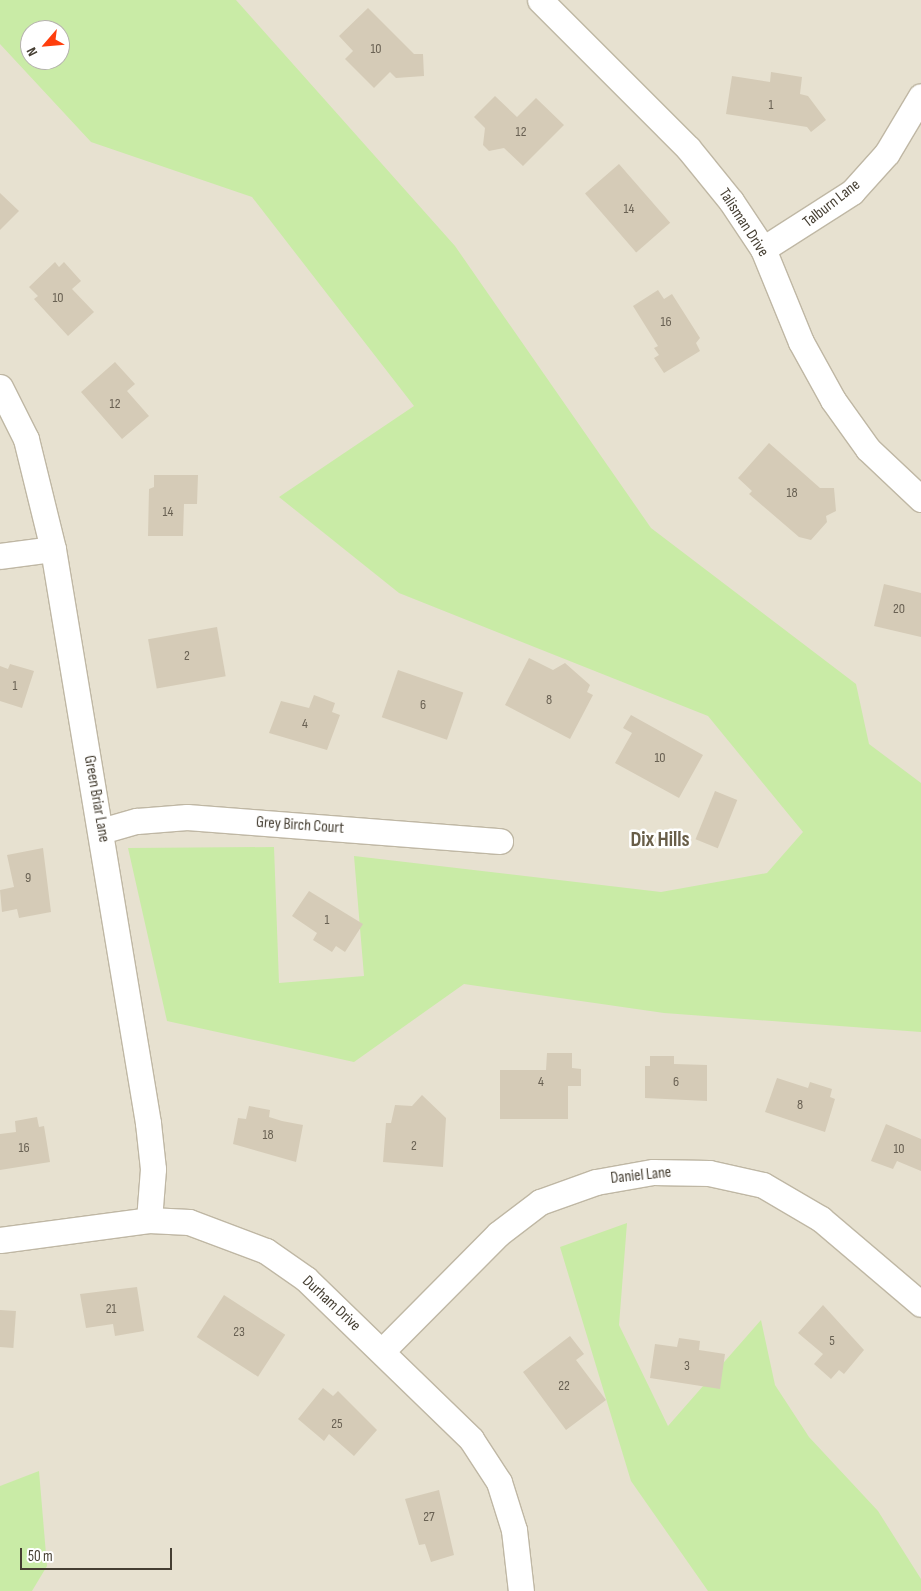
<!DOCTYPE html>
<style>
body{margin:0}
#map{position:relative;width:921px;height:1591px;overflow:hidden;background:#f3efe2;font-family:"Sofia Sans Condensed",sans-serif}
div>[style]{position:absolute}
.residential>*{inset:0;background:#e7e1d0}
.green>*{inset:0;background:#c9eba6}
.building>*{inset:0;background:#d5cbb7;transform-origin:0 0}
.roads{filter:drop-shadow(1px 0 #bfb7a4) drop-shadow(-1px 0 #bfb7a4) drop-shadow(0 1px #bfb7a4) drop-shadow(0 -1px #bfb7a4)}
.minor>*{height:25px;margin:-12.5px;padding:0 12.5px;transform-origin:12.5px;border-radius:12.5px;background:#fff}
span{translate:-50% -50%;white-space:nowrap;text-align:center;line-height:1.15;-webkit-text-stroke:5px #fff;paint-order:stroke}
.number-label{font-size:14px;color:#696153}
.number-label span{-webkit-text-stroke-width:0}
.street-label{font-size:16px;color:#453e32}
.district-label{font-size:21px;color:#685d48;font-weight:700}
.north{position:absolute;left:20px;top:20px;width:50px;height:50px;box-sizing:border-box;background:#fff;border:1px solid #b5b2ad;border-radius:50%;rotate:243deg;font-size:14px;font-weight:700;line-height:20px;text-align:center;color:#453e32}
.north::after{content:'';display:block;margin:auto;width:18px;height:22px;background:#ff3e0d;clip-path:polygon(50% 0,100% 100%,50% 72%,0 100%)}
.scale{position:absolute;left:20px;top:1548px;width:152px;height:22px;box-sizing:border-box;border:2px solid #453e32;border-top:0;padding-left:6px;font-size:15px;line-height:18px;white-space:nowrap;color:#453e32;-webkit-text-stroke:4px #fff;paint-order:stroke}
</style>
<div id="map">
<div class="residential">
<div style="clip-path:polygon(evenodd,0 0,921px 0,921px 1591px,0 1591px,0 0,30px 30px,60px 30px,60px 60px,30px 60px,30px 30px)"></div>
</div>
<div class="green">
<div style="clip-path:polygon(evenodd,0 0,236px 0,455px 246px,651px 528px,856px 684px,869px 744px,921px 783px,921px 1032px,664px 1013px,464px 984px,354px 1062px,167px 1021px,128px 848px,274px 847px,279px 983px,364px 976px,354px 856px,661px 892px,767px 873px,803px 832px,708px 716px,399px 593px,279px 497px,414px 406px,252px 197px,91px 142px,0 44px,0 0,30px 30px,60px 30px,60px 60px,30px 60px,30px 30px)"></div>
<div style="clip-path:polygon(627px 1223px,619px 1325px,668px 1426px,761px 1320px,775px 1385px,809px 1437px,878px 1511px,921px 1579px,921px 1591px,708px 1591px,631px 1481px,560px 1247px)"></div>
<div style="clip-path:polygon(39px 1471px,47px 1566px,32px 1591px,0 1591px,0 1486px)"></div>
</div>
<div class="building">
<div style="clip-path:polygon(368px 8px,414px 54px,423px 54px,424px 76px,396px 78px,390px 72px,374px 88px,345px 59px,353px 51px,339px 36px)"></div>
<div style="clip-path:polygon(771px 72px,802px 77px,800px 94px,808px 96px,826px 120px,811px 132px,807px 127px,726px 114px,732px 76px,770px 82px)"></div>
<div style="clip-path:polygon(495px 96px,517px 117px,536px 98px,564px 125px,523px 166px,504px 148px,489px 151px,483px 145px,485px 128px,474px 117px)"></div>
<div style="left:619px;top:164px;width:78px;height:45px;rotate:49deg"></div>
<div style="clip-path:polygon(0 193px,19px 211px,0 230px)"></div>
<div style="clip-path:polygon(55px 262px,59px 267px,64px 262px,81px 281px,72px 289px,94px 312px,68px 336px,34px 299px,38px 296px,29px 287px)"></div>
<div style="clip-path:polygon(658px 290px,664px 299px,672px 294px,700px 338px,696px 343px,700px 351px,664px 373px,654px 358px,659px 355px,654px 348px,658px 346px,633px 306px)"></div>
<div style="clip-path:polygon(115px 362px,135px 384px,127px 391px,149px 416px,122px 439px,81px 392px)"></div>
<div style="clip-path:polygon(769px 443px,820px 488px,834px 488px,836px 511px,826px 516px,827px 522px,811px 540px,799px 537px,749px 494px,752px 491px,738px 478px)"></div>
<div style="clip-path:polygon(154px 475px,198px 475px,197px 504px,184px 504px,183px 536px,148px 536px,149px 489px,154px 487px)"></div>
<div style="clip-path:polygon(884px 584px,921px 593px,921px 637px,874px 626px)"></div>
<div style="left:217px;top:627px;width:50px;height:70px;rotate:80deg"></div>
<div style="clip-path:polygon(529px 658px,553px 670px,565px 663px,590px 685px,587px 692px,593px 695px,570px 739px,505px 705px)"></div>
<div style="clip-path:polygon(10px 664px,34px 671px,22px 708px,0 701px,0 666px,8px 669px)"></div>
<div style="left:398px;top:670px;width:69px;height:50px;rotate:19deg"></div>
<div style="clip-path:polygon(314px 695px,335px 703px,332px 712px,340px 715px,327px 750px,269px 733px,281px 701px,309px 708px)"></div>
<div style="clip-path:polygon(631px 715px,703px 755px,679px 798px,615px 763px,632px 733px,623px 728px)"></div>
<div style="left:715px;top:791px;width:24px;height:52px;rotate:22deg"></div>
<div style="clip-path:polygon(43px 848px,51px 912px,19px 918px,17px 909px,2px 912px,0 890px,14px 887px,7px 855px)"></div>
<div style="clip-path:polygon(309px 891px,363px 924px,345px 952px,336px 946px,332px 952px,313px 940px,317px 933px,292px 916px)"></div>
<div style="clip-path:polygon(547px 1053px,572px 1053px,572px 1068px,581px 1069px,581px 1086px,568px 1086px,568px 1119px,500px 1119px,500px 1070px,546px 1070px)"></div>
<div style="clip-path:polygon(650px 1056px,674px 1056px,674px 1064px,707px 1065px,707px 1101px,645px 1098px,645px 1066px,650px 1066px)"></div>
<div style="clip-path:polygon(777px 1078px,808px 1088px,810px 1082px,832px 1089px,830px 1097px,835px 1099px,825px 1132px,765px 1112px)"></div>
<div style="clip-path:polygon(422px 1095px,446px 1118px,443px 1167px,383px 1162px,386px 1123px,391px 1123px,395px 1105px,412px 1106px)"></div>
<div style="clip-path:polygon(249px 1106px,270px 1110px,269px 1117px,282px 1121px,303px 1125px,296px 1162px,233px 1144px,238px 1118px,246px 1119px)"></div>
<div style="clip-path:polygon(37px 1117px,39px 1127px,44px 1126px,50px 1162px,0 1170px,0 1134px,16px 1132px,15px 1121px)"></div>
<div style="clip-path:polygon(886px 1124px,921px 1139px,921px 1171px,897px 1161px,893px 1169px,871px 1161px)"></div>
<div style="clip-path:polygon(137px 1287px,144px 1331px,115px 1336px,113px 1324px,86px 1328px,80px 1294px)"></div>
<div style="left:224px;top:1295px;width:73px;height:50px;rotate:33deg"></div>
<div style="clip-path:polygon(823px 1305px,864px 1350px,844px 1374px,839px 1370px,831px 1379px,814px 1364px,823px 1354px,798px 1333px)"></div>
<div style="left:0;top:1310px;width:16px;height:37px;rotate:4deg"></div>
<div style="clip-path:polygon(570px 1336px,584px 1354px,576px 1360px,606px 1400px,566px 1430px,523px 1372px)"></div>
<div style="clip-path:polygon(679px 1338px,700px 1341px,699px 1350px,725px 1354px,720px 1389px,650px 1378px,655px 1344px,677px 1347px)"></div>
<div style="clip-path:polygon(323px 1388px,333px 1396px,338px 1391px,377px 1430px,354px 1456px,329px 1434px,324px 1441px,298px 1419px)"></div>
<div style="clip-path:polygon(439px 1490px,454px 1555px,431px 1562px,425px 1544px,419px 1545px,405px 1499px)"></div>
</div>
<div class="roads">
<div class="minor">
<div style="left:540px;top:0;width:209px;rotate:45deg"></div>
<div style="left:688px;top:148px;width:68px;rotate:50.9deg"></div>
<div style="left:731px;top:201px;width:58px;rotate:56.3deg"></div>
<div style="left:763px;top:249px;width:100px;rotate:67.8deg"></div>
<div style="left:801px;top:342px;width:66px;rotate:61.1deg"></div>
<div style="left:833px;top:400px;width:60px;rotate:54.5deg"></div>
<div style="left:868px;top:449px;width:73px;rotate:43.3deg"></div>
<div style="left:763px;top:249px;width:106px;rotate:-32.6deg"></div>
<div style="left:852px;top:192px;width:52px;rotate:-48.1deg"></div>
<div style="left:887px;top:153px;width:66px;rotate:-59.2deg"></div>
<div style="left:0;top:387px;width:58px;rotate:63.4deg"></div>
<div style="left:26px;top:439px;width:113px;rotate:76.2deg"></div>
<div style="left:53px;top:549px;width:582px;rotate:80.6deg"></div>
<div style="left:148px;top:1123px;width:46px;rotate:83.8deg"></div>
<div style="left:153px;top:1169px;width:51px;rotate:94.5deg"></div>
<div style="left:0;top:556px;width:53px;rotate:-7.5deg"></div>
<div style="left:101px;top:831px;width:37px;rotate:-16deg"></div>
<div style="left:137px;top:821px;width:50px;rotate:-4.6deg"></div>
<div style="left:187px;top:817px;width:314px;rotate:4.4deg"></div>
<div style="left:0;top:1240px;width:150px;rotate:-7.6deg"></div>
<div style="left:149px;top:1220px;width:40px;rotate:2.9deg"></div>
<div style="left:189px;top:1222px;width:82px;rotate:20.6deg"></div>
<div style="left:266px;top:1251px;width:49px;rotate:35deg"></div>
<div style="left:306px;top:1279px;width:230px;rotate:44.1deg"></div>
<div style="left:471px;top:1439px;width:51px;rotate:56.9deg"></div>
<div style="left:499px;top:1482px;width:50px;rotate:72.6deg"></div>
<div style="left:514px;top:1530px;width:61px;rotate:83.5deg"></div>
<div style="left:382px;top:1351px;width:165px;rotate:-45.2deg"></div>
<div style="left:498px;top:1234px;width:53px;rotate:-37.3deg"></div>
<div style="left:540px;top:1202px;width:59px;rotate:-19.7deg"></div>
<div style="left:596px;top:1182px;width:58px;rotate:-10deg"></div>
<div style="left:653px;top:1172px;width:56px;rotate:1deg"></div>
<div style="left:709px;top:1173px;width:55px;rotate:12.5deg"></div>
<div style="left:763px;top:1185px;width:67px;rotate:30.4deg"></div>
<div style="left:821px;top:1219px;width:131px;rotate:40.4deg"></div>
</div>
</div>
<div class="number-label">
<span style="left:376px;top:49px">10</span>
<span style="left:771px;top:105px">1</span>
<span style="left:521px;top:132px">12</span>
<span style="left:629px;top:209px">14</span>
<span style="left:58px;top:298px">10</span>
<span style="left:666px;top:322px">16</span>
<span style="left:115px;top:404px">12</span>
<span style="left:792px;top:493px">18</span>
<span style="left:168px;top:512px">14</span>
<span style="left:899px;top:609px">20</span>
<span style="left:187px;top:656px">2</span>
<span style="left:15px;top:686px">1</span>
<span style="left:549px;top:700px">8</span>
<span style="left:423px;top:705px">6</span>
<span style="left:305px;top:724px">4</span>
<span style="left:660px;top:758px">10</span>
<span style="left:28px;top:878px">9</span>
<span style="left:327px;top:920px">1</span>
<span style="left:541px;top:1082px">4</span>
<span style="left:676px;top:1082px">6</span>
<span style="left:800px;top:1105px">8</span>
<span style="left:268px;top:1135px">18</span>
<span style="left:414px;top:1146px">2</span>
<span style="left:24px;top:1148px">16</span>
<span style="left:899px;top:1149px">10</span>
<span style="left:111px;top:1309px">21</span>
<span style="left:239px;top:1332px">23</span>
<span style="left:832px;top:1341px">5</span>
<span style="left:687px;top:1366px">3</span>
<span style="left:564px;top:1386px">22</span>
<span style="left:337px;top:1424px">25</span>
<span style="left:429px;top:1517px">27</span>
</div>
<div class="street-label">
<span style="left:832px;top:204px;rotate:-38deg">Talburn Lane</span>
<span style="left:743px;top:223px;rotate:57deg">Talisman Drive</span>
<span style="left:96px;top:799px;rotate:80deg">Green Briar Lane</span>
<span style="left:300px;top:826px;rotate:4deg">Grey Birch Court</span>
<span style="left:641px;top:1176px;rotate:-6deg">Daniel Lane</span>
<span style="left:331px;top:1304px;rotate:43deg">Durham Drive</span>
</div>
<div class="district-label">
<span style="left:660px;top:840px">Dix Hills</span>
</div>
<div class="north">N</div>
<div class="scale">50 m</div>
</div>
